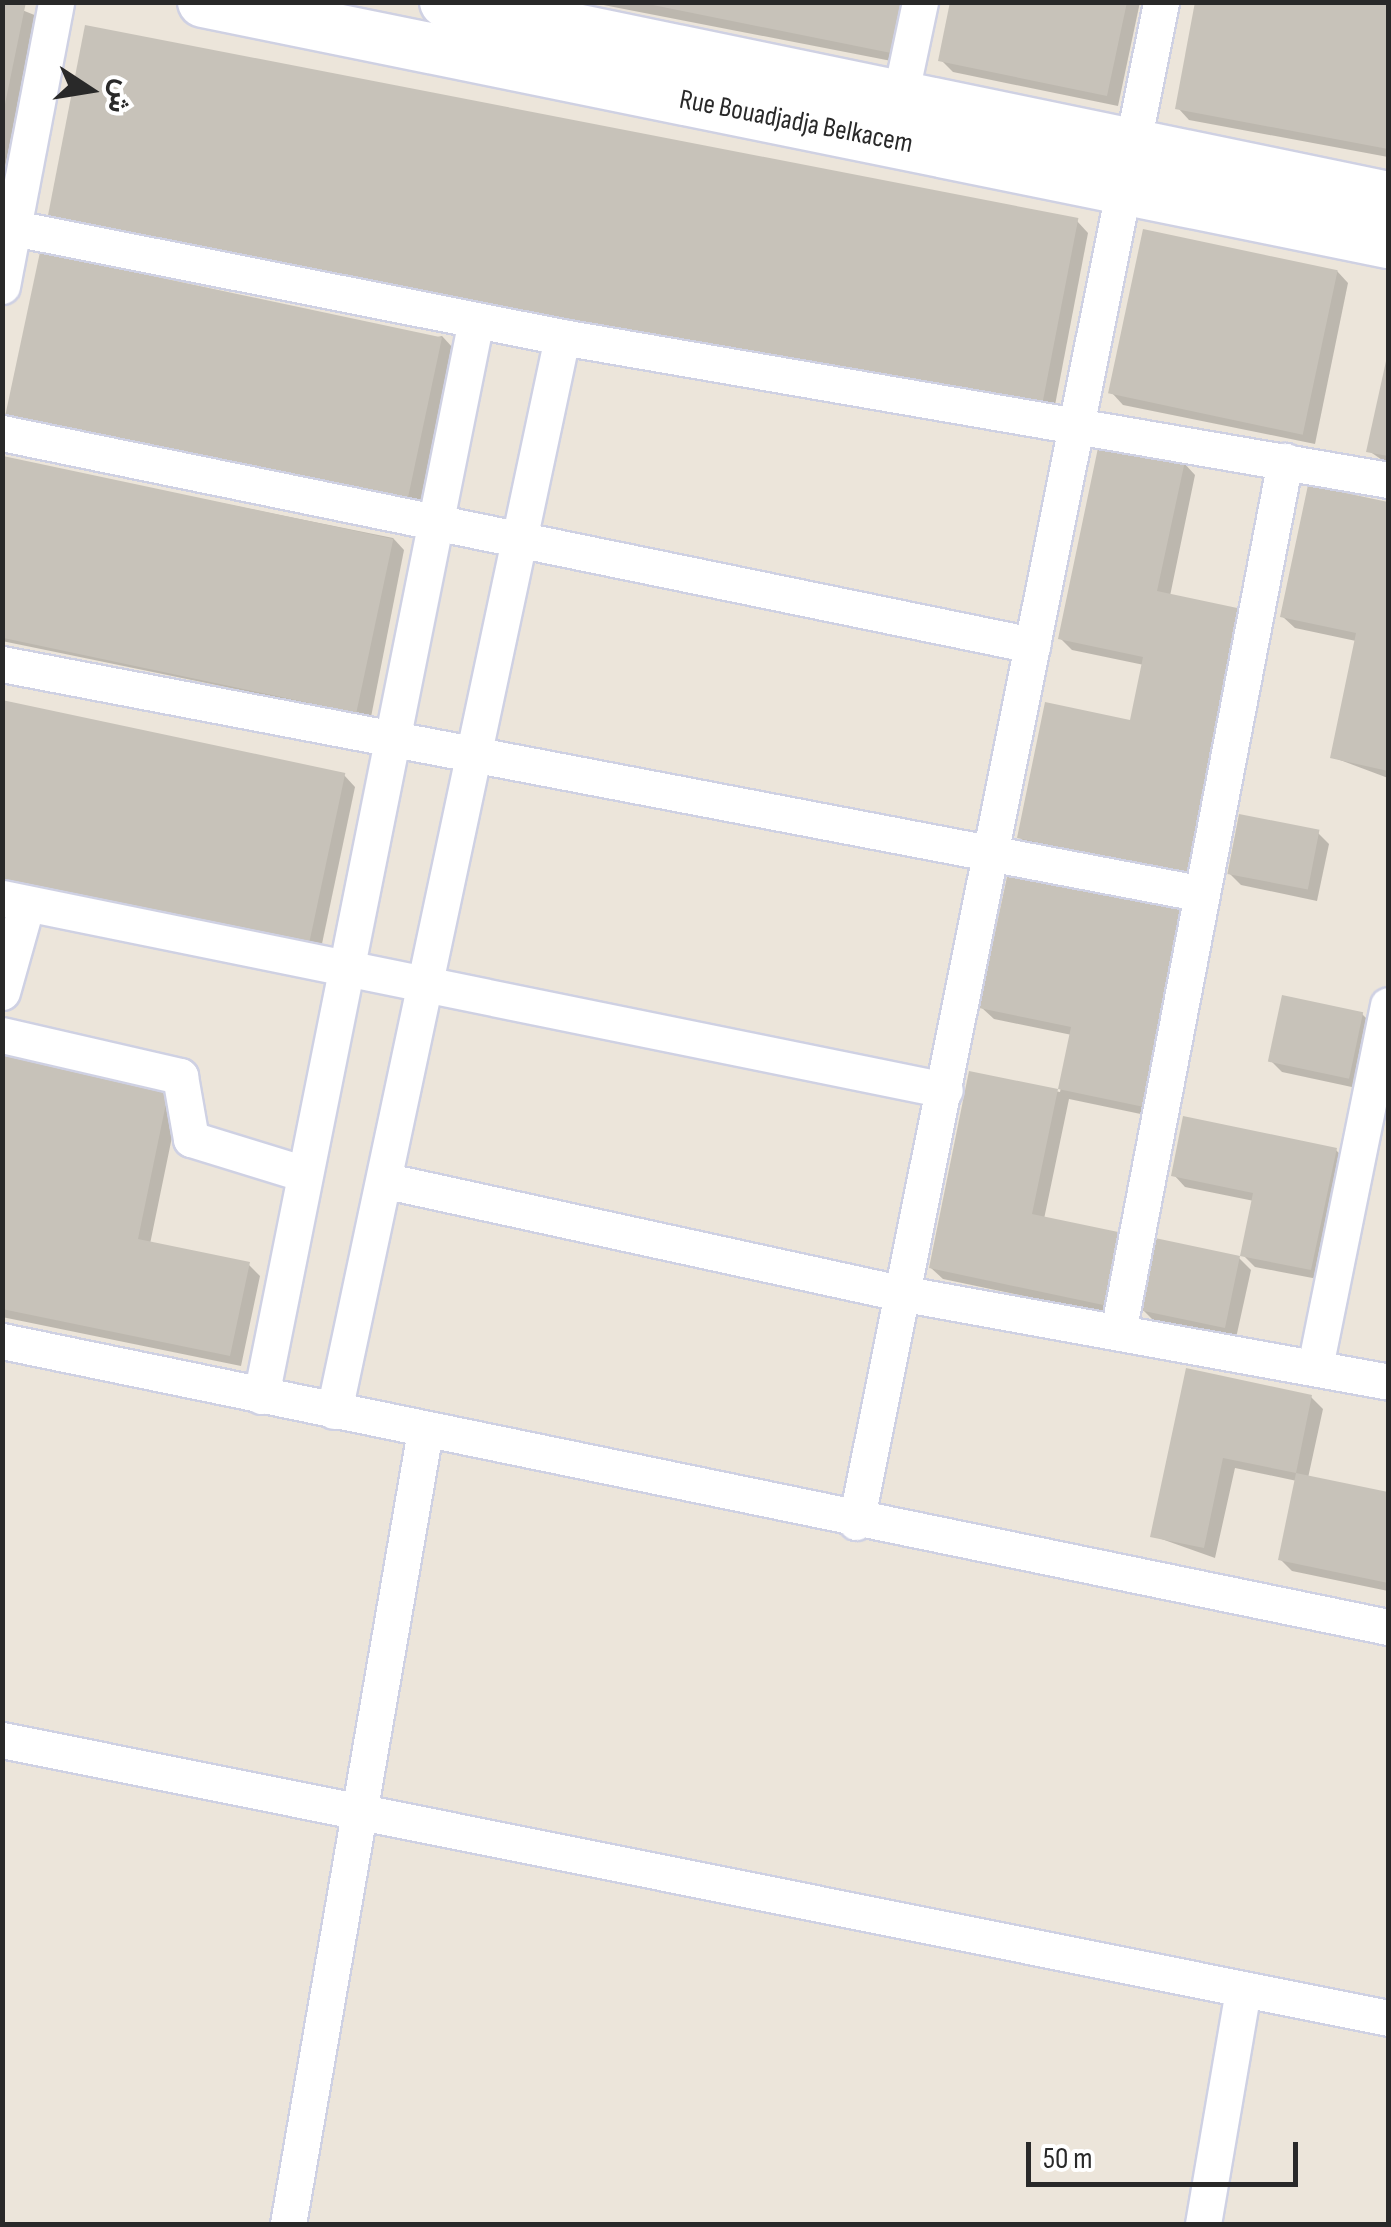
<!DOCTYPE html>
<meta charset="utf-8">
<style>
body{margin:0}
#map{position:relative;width:1391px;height:2227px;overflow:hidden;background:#ece5da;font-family:"Sofia Sans Condensed",Vazirmatn,sans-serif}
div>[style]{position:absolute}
.shadow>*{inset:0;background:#0003}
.building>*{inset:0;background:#c7c2b9;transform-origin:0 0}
.roads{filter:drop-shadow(2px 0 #cfd1e3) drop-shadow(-2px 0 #cfd1e3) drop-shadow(0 2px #cfd1e3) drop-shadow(0 -2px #cfd1e3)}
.street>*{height:35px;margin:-17.5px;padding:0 17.5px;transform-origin:17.5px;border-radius:17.5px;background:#fff}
.secondary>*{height:50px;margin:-25px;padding:0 25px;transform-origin:25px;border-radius:25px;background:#fff}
span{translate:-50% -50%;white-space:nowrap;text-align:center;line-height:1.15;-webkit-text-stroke:8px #fff;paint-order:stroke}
.street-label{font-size:28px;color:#292929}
.frame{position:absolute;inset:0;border:5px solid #292929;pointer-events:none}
.north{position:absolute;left:40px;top:40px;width:100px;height:100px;-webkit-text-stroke:8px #fff;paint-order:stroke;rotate:102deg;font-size:28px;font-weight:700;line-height:40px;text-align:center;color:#292929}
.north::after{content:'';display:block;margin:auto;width:35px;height:45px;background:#292929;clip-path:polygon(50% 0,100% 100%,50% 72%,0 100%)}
.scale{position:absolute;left:1026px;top:2142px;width:272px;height:45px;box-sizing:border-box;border:5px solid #292929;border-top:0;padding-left:12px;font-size:30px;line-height:35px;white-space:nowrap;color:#292929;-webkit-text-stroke:8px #fff;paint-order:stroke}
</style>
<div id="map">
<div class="shadow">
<div style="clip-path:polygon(2px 2px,37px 16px,2px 181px)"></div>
<div style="clip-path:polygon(588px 2px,924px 2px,912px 65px)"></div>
<div style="clip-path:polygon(953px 2px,1140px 2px,1118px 106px,953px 72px,941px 60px)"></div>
<div style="clip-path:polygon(1197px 2px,1388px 2px,1388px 157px,1189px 120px,1178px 108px)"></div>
<div style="clip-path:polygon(87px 28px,1077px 221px,1088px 233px,1051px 426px)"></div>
<div style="clip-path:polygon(1337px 271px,1348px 283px,1315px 444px,1123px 405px,1112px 393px)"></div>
<div style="clip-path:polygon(442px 336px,453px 348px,419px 514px,20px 432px)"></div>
<div style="clip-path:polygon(1388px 358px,1388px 464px,1369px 451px)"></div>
<div style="clip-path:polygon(5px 459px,393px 538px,404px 550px,371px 717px,2px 641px)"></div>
<div style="clip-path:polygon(1184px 463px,1195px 475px,1170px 596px,1241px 611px,1198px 884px,1031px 849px,1020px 837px,1132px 723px,1144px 665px,1072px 650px,1061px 639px)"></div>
<div style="clip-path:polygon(1310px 488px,1388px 505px,1388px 778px,1332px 757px,1356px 641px,1295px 628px,1283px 617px)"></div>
<div style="clip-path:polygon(344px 775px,355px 787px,319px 958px,2px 891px)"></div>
<div style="clip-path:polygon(1317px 832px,1329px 844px,1317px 901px,1241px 885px,1229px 873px)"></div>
<div style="clip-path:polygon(1010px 875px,1155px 1117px,1069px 1099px,1044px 1219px,1119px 1316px,943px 1279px,931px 1268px,971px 1074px,1060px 1092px,1072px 1035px,994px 1019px,982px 1008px)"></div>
<div style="clip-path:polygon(1362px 1014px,1374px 1026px,1361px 1089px,1282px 1072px,1271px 1061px)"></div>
<div style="clip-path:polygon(2px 1057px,179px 1103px,150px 1244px,248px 1264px,260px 1276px,241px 1366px,2px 1317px)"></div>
<div style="clip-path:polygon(1336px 1150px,1347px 1162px,1323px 1280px,1255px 1267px,1243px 1255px,1254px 1201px,1185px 1187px,1174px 1175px)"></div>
<div style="clip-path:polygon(1239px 1258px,1251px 1270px,1236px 1338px,1154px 1321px,1142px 1309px)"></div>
<div style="clip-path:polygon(1188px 1371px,1311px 1397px,1323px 1409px,1308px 1478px,1388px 1495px,1388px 1591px,1292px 1571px,1280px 1559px,1297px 1481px,1235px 1468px,1215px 1558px,1153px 1536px)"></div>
</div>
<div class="building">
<div style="clip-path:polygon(2px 2px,26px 2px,4px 109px,2px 109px)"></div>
<div style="clip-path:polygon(638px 2px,911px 2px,901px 55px)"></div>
<div style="clip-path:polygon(950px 2px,1127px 2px,1107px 96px,938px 61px)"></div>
<div style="clip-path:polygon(1195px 2px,1388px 2px,1388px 149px,1175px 109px)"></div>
<div style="left:85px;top:25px;width:1012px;height:202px;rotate:11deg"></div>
<div style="left:1143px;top:229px;width:199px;height:168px;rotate:12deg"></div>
<div style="left:40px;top:252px;width:411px;height:172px;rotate:12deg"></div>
<div style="clip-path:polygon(1388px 352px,1388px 456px,1366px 452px)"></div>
<div style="clip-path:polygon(1099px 443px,1185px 461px,1157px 591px,1242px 609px,1187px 874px,1017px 838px,1045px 702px,1130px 720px,1143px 657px,1058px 639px)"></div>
<div style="left:3px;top:456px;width:399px;height:178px;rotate:12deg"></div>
<div style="clip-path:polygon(1308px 485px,1388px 502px,1388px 771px,1330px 758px,1356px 633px,1280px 617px)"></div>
<div style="left:2px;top:700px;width:351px;height:183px;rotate:12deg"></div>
<div style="left:1239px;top:814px;width:82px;height:61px;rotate:11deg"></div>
<div style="clip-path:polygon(1008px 872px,1184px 910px,1144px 1107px,1058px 1089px,1071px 1027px,979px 1008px)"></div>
<div style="left:1282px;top:995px;width:83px;height:68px;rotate:12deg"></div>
<div style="clip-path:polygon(2px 1055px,169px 1089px,138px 1239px,250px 1262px,230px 1356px,2px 1309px)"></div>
<div style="clip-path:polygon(969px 1071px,1058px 1089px,1032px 1214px,1123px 1233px,1108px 1306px,929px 1268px)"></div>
<div style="clip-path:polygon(1183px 1116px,1337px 1148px,1311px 1270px,1240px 1256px,1225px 1328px,1139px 1310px,1155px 1238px,1240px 1256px,1253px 1193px,1171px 1176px)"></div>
<div style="clip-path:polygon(1186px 1368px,1312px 1395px,1296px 1473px,1223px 1458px,1204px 1548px,1150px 1537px)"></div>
<div style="clip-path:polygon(1296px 1473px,1388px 1492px,1388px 1583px,1278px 1560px)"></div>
</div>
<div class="roads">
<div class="street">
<div style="left:900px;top:97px;width:97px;rotate:-78.1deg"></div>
<div style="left:14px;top:228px;width:559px;rotate:11.25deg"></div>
<div style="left:562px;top:337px;width:838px;rotate:9.82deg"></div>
<div style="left:2px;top:286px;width:289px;rotate:-79.2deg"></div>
<div style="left:2px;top:433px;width:1052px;rotate:11.63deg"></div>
<div style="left:2px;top:664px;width:1218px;rotate:10.84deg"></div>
<div style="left:2px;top:898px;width:962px;rotate:11.51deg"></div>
<div style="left:2px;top:992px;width:92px;rotate:-74.3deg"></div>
<div style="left:2px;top:1035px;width:183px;rotate:13deg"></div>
<div style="left:180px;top:1076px;width:64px;rotate:80.1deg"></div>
<div style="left:191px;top:1139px;width:119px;rotate:17.1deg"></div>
<div style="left:387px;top:1181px;width:525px;rotate:12.32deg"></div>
<div style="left:900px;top:1293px;width:496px;rotate:10.3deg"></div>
<div style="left:1119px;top:1327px;width:882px;rotate:-79.15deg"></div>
<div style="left:2px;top:1341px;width:1415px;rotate:11.66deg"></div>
<div style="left:1315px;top:1367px;width:369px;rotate:-78.6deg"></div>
<div style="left:261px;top:1396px;width:1097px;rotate:-78.7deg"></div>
<div style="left:334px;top:1411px;width:1098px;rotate:-78.01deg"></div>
<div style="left:856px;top:1522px;width:1550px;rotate:-78.65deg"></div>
<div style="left:2px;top:1740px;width:1414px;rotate:11.34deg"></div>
<div style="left:288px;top:2224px;width:805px;rotate:-80.2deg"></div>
<div style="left:1203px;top:2224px;width:236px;rotate:-80.3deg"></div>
</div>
<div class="secondary">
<div style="left:203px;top:2px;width:1209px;rotate:11.5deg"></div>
<div style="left:445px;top:2px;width:963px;rotate:11.68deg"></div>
</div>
</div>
<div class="street-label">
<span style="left:796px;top:122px;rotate:11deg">Rue Bouadjadja Belkacem</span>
</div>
<div class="frame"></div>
<div class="north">ش</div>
<div class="scale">50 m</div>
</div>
